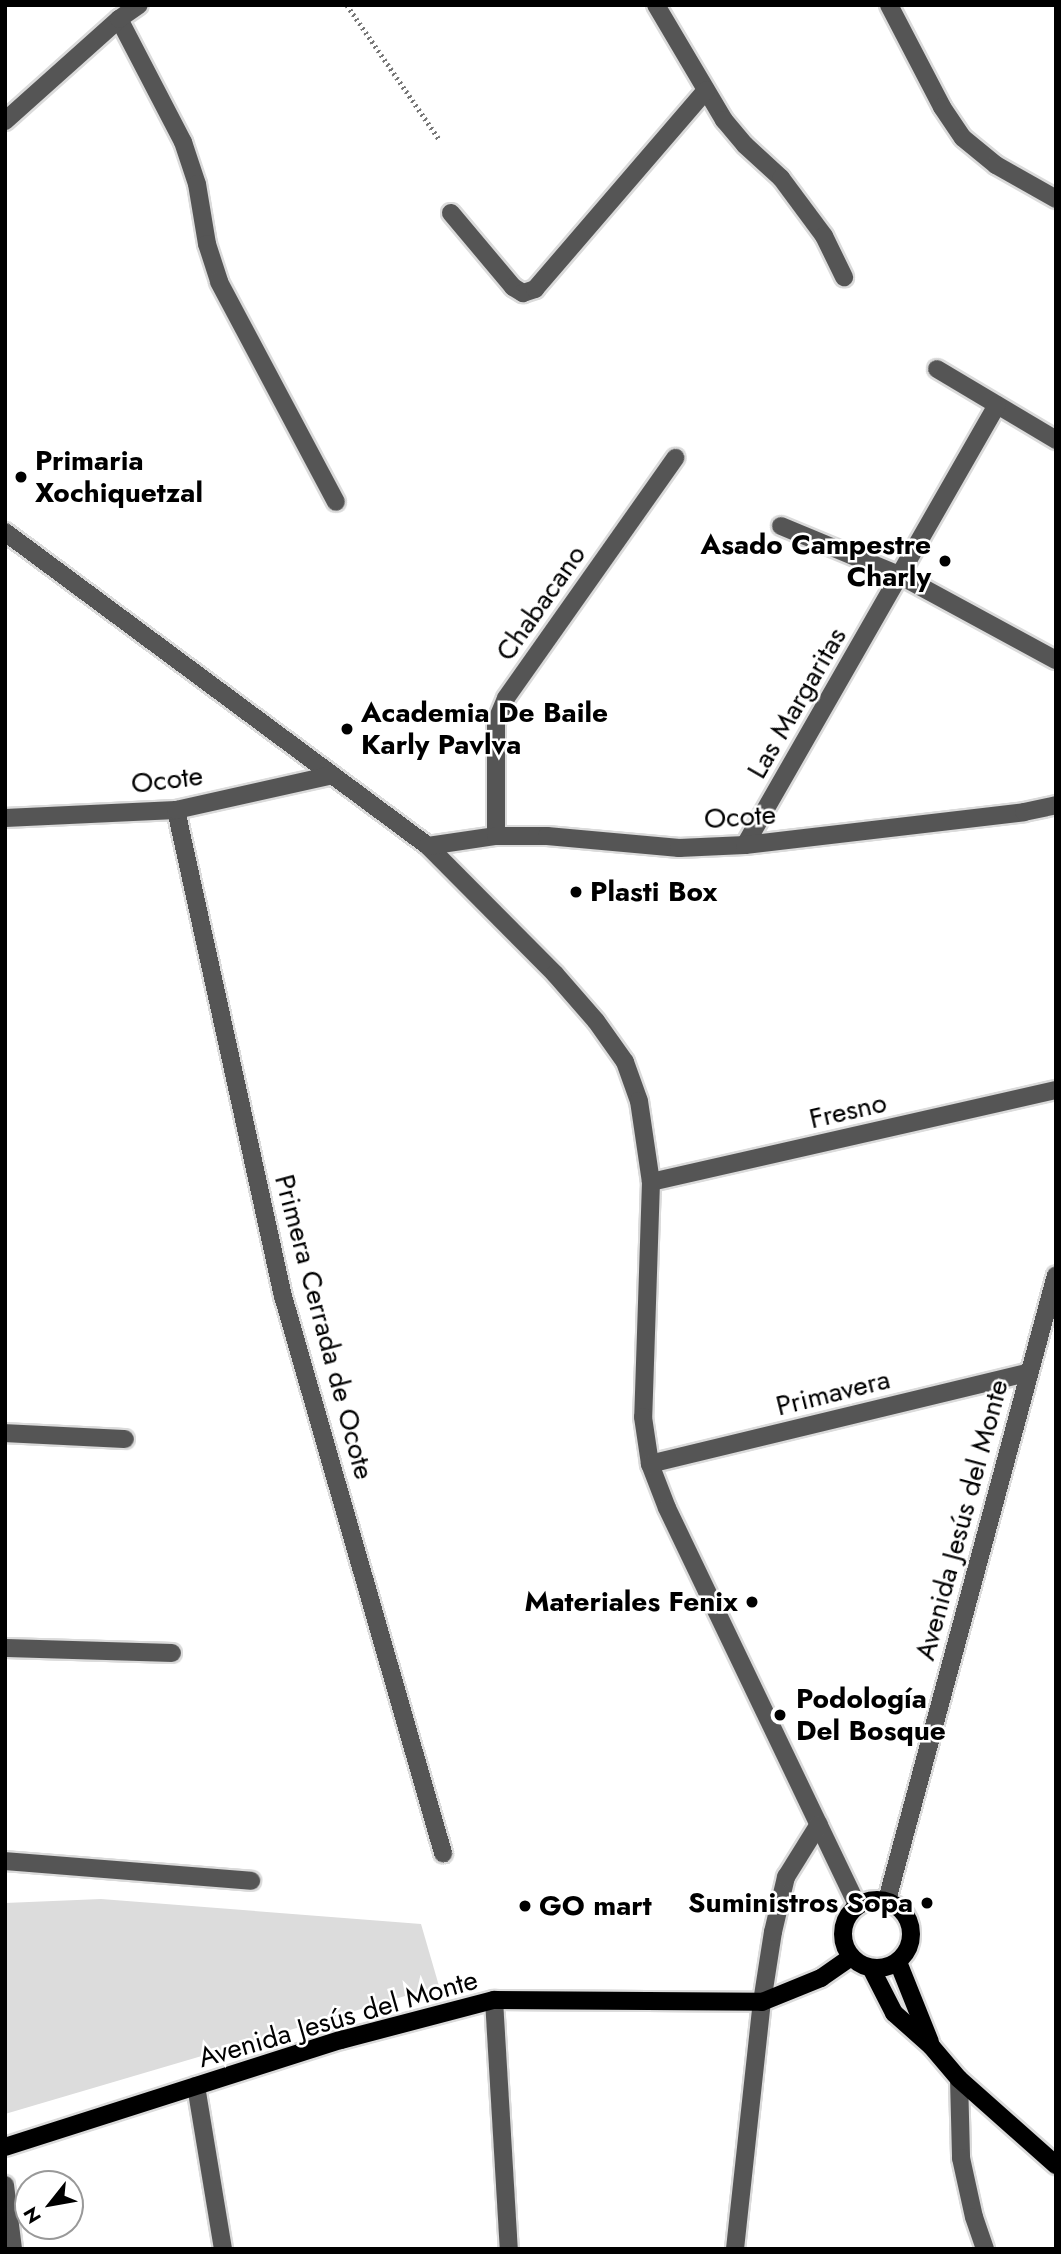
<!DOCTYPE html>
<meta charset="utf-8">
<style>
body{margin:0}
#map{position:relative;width:1061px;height:2254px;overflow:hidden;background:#fff;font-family:Jost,sans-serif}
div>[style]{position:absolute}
.green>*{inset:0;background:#dcdcdc}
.path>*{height:4.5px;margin-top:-2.25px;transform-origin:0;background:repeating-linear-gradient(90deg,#777 0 2px,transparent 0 5.5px)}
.roads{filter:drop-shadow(2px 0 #dbdbdb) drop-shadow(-2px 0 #dbdbdb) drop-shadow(0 2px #dbdbdb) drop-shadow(0 -2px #dbdbdb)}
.minor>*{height:18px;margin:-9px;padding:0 9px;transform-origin:9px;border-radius:9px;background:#555}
.major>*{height:18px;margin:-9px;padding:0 9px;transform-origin:9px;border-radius:9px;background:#000}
.major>.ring{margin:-9px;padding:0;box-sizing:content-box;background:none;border:18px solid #000;border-radius:50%}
.dots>*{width:19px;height:19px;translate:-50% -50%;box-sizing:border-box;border:4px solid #fff;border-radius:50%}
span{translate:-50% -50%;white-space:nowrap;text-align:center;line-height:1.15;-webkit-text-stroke:5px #fff;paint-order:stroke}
.poi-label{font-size:28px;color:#000;font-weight:700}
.left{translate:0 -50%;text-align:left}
.right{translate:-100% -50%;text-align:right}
.street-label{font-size:28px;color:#000}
.frame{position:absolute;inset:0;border:7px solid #000;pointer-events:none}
.north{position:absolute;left:14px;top:2170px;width:70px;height:70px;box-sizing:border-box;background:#fff;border:2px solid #999;border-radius:50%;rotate:239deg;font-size:19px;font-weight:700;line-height:28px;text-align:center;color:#000}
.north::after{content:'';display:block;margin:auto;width:24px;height:32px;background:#000;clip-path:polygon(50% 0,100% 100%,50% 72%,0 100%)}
</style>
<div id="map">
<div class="green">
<div style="clip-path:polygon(101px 1899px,421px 1924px,439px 1986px,5px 2114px,5px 1903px)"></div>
</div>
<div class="path">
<div style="left:347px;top:5px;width:163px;rotate:55.5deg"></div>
</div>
<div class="roads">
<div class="minor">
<div style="left:656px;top:5px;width:134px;rotate:59.4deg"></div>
<div style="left:724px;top:120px;width:33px;rotate:50deg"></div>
<div style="left:745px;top:145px;width:49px;rotate:42.5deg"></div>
<div style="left:781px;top:178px;width:72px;rotate:53.4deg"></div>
<div style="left:824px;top:236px;width:46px;rotate:64deg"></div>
<div style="left:889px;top:5px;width:115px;rotate:62.5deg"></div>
<div style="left:942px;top:107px;width:37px;rotate:56deg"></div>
<div style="left:963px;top:138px;width:43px;rotate:39.3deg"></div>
<div style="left:996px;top:165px;width:69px;rotate:29.5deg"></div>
<div style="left:119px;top:19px;width:139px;rotate:62.5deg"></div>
<div style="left:183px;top:142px;width:44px;rotate:71.6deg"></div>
<div style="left:197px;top:184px;width:61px;rotate:80.5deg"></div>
<div style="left:207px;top:244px;width:40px;rotate:72deg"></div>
<div style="left:219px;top:282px;width:249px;rotate:62deg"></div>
<div style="left:5px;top:121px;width:153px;rotate:-41.8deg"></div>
<div style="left:119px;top:19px;width:24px;rotate:-35deg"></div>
<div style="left:451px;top:213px;width:97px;rotate:50deg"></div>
<div style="left:513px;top:287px;width:12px;rotate:31deg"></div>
<div style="left:523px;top:293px;width:13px;rotate:-18deg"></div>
<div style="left:535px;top:289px;width:262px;rotate:-49.3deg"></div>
<div style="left:937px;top:369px;width:139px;rotate:30.8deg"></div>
<div style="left:781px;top:526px;width:130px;rotate:22.6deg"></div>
<div style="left:901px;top:576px;width:176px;rotate:28.5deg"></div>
<div style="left:5px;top:532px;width:527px;rotate:36.59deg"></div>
<div style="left:428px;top:846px;width:180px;rotate:45.2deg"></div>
<div style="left:555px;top:974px;width:62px;rotate:48.9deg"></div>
<div style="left:596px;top:1021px;width:50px;rotate:54.7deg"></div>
<div style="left:625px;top:1062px;width:41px;rotate:70.3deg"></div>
<div style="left:639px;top:1101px;width:82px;rotate:81.6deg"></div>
<div style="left:651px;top:1182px;width:235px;rotate:91.9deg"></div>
<div style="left:643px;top:1417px;width:48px;rotate:81.5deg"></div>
<div style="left:650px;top:1464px;width:47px;rotate:68.9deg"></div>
<div style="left:667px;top:1508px;width:439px;rotate:64.4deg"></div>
<div style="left:176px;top:810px;width:498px;rotate:77.6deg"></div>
<div style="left:283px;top:1296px;width:580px;rotate:73.97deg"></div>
<div style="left:5px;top:818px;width:171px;rotate:-2.7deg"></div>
<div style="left:176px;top:810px;width:160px;rotate:-12.6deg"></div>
<div style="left:496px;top:836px;width:114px;rotate:-90deg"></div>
<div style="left:496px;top:722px;width:26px;rotate:-67deg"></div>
<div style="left:506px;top:698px;width:294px;rotate:-54.8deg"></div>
<div style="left:745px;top:845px;width:507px;rotate:-60.2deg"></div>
<div style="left:428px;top:846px;width:69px;rotate:-8.4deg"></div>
<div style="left:496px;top:836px;width:51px"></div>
<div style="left:547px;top:836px;width:133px;rotate:5.2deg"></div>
<div style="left:679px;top:848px;width:66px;rotate:-2.6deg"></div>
<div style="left:745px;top:845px;width:281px;rotate:-6.7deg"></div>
<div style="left:1024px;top:812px;width:33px;rotate:-12deg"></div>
<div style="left:651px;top:1182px;width:415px;rotate:-12.8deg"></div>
<div style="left:5px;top:1433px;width:120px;rotate:2.9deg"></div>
<div style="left:650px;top:1464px;width:390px;rotate:-13.6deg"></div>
<div style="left:5px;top:1648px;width:167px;rotate:1.7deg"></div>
<div style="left:5px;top:1861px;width:247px;rotate:4.6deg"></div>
<div style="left:887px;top:1900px;width:647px;rotate:-74.87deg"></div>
<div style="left:494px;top:2000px;width:249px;rotate:86.6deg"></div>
<div style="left:959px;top:2079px;width:79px;rotate:88.5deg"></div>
<div style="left:961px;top:2158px;width:60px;rotate:77.6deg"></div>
<div style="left:974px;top:2217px;width:34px;rotate:71deg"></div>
<div style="left:196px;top:2086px;width:165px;rotate:80.6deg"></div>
<div style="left:5px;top:2185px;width:64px;rotate:82.9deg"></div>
<div style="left:735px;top:2249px;width:248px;rotate:-83.8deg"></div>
<div style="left:762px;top:2002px;width:71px;rotate:-81.1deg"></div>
<div style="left:773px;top:1932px;width:57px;rotate:-76.7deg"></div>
<div style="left:786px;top:1877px;width:62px;rotate:-58.1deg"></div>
</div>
<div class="major">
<div class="ring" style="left:843px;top:1900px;width:50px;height:50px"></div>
<div style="left:898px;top:1962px;width:86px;rotate:68.2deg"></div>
<div style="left:871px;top:1968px;width:51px;rotate:62.9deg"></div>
<div style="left:894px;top:2013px;width:50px;rotate:41.7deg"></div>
<div style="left:931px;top:2046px;width:43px;rotate:49.7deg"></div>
<div style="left:959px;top:2079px;width:130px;rotate:41.6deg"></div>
<div style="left:5px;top:2147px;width:353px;rotate:-17.7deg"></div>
<div style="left:341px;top:2040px;width:158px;rotate:-14.7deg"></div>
<div style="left:494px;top:2000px;width:268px;rotate:0.4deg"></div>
<div style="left:762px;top:2002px;width:64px;rotate:-22.1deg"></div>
<div style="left:821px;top:1978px;width:37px;rotate:-35deg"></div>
</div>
</div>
<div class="dots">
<div style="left:21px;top:477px;background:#000"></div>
<div style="left:945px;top:561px;background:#000"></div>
<div style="left:347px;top:729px;background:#000"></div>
<div style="left:576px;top:892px;background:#000"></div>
<div style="left:752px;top:1602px;background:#000"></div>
<div style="left:780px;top:1715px;background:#000"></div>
<div style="left:927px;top:1903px;background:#000"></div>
<div style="left:525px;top:1906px;background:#000"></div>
</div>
<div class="poi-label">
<span class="left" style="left:35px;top:477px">Primaria<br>Xochiquetzal</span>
<span class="right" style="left:931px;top:561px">Asado Campestre<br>Charly</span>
<span class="left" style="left:361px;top:729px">Academia De Baile<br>Karly Pavlva</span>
<span class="left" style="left:590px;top:892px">Plasti Box</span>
<span class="right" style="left:738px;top:1602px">Materiales Fenix</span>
<span class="left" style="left:796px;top:1715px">Podología<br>Del Bosque</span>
<span class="right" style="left:913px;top:1903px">Suministros Sopa</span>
<span class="left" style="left:539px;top:1906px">GO mart</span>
</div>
<div class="street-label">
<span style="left:541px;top:603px;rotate:-55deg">Chabacano</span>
<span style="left:797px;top:703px;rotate:-60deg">Las Margaritas</span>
<span style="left:167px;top:780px;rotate:-7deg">Ocote</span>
<span style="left:740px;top:817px;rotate:-4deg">Ocote</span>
<span style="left:848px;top:1111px;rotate:-13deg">Fresno</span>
<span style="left:324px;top:1327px;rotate:75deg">Primera Cerrada de Ocote</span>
<span style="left:833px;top:1393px;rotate:-14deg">Primavera</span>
<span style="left:962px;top:1520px;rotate:-75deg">Avenida Jesús del Monte</span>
<span style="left:338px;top:2019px;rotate:-16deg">Avenida Jesús del Monte</span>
</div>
<div class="frame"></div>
<div class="north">N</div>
</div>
